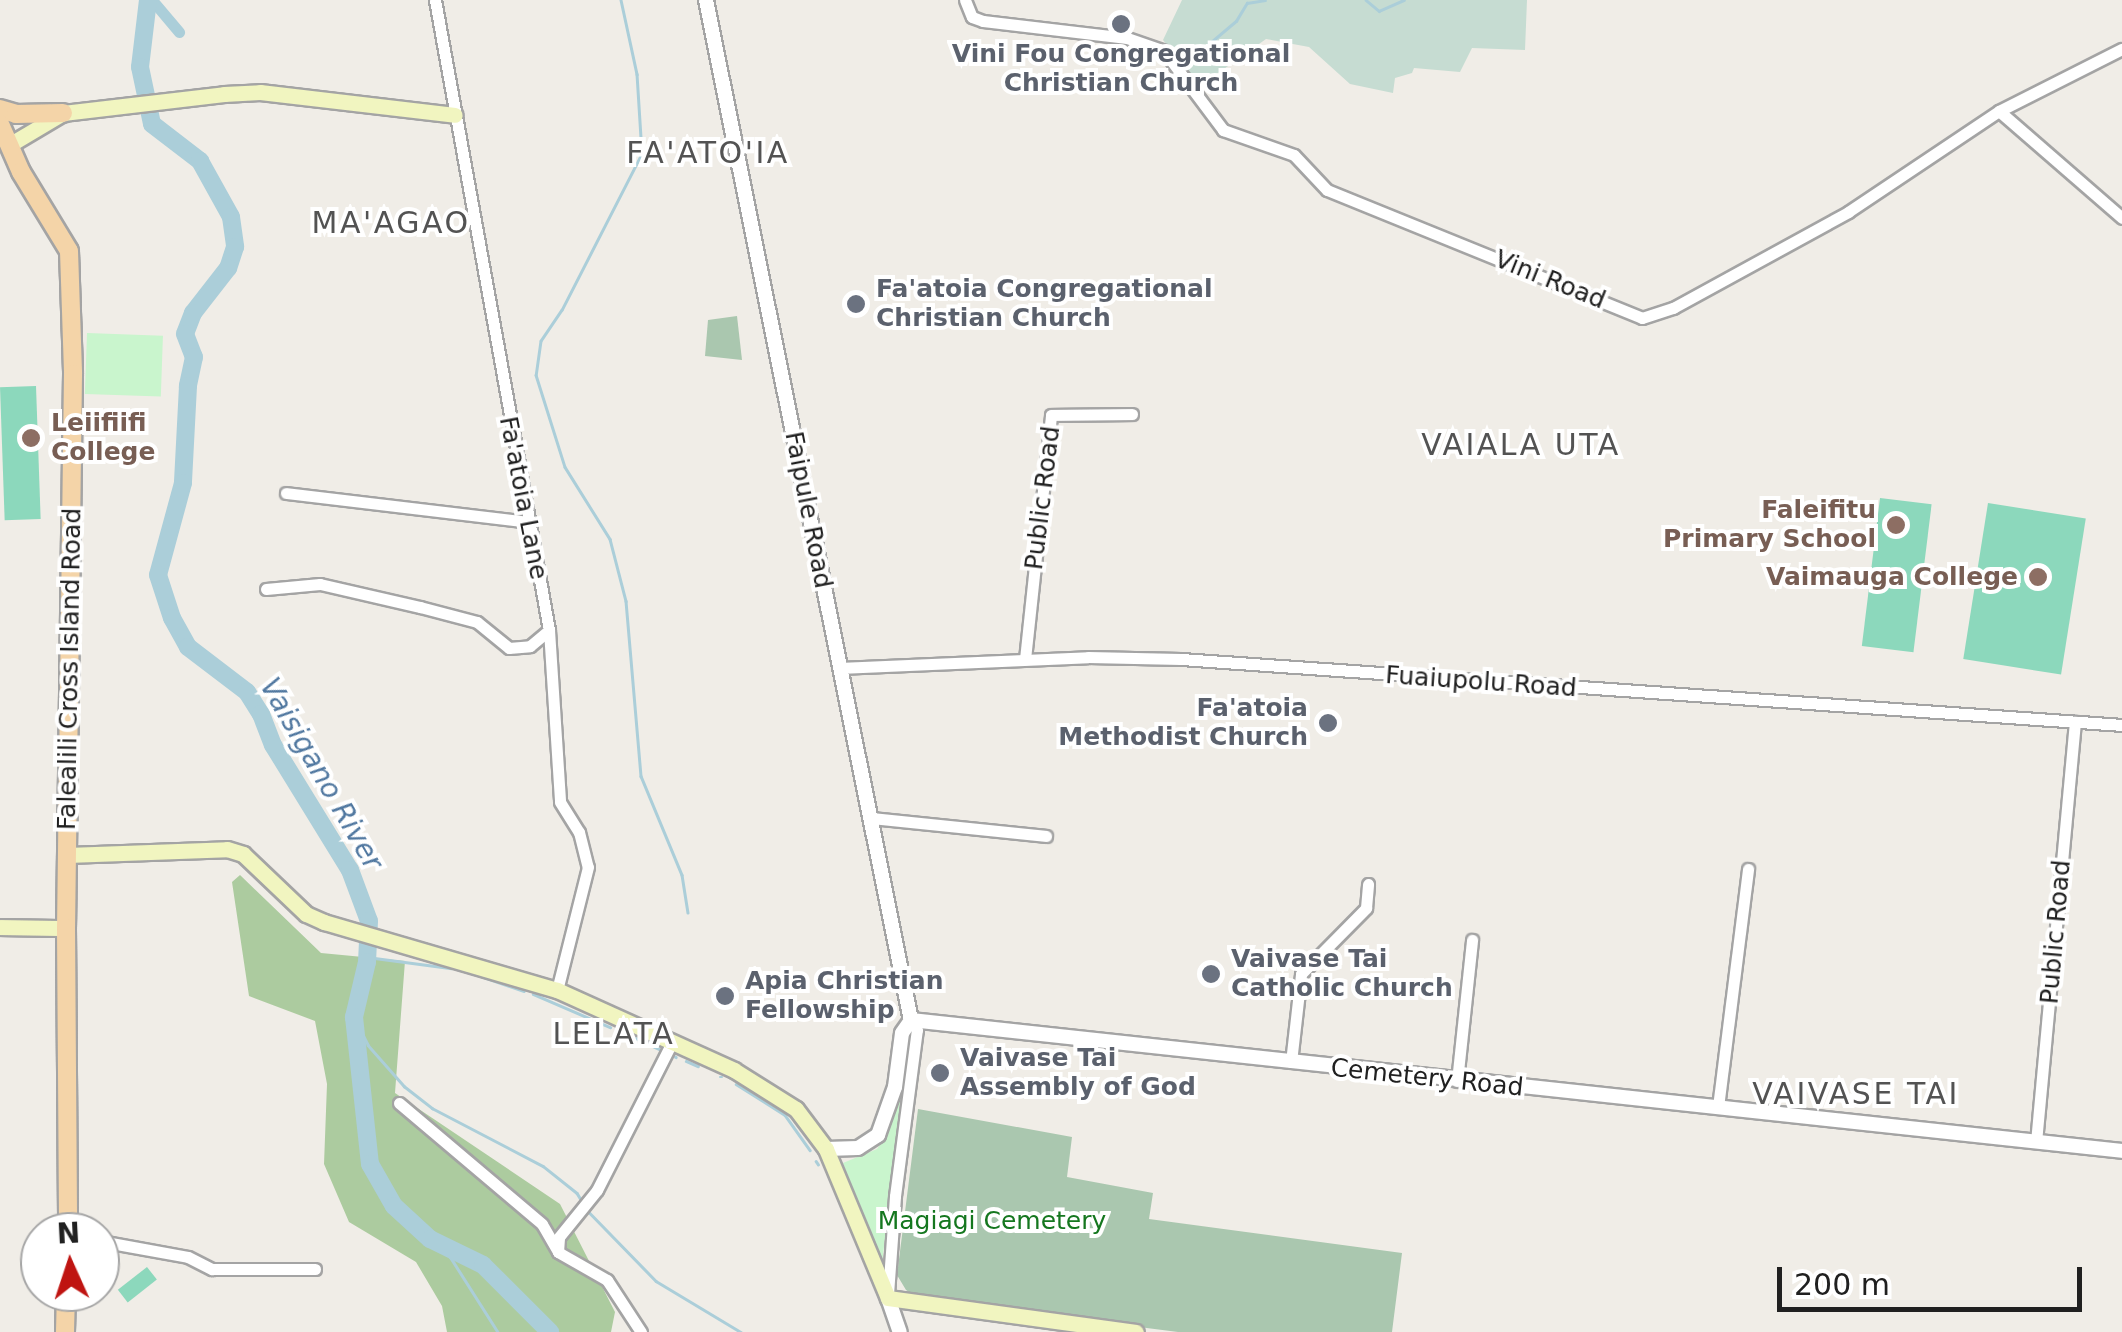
<!DOCTYPE html>
<style>
body{margin:0}
#map{position:relative;width:2122px;height:1332px;overflow:hidden;background:#f0ede7;font-family:"DejaVu Sans",sans-serif}
div>[style]{position:absolute}
.forest>*{inset:0;background:#accb9f}
.wetland>*{inset:0;background:#c6dcd2}
.cemetery>*{inset:0;background:#aac7af}
.park>*{inset:0;background:#c9f5cd;transform-origin:0 0}
.pitch>*{inset:0;background:#8cd8bc;transform-origin:0 0}
.stream>*{height:2.5px;margin:-1.25px;padding:0 1.25px;transform-origin:1.25px;border-radius:1.25px;background:#abced9}
.canal>*{height:11px;margin:-5.5px;padding:0 5.5px;transform-origin:5.5px;border-radius:5.5px;background:#abced9}
.river>*{height:18px;margin:-9px;padding:0 9px;transform-origin:9px;border-radius:9px;background:#abced9}
.roads{filter:drop-shadow(2px 0 #a4a4a4) drop-shadow(-2px 0 #a4a4a4) drop-shadow(0 2px #a4a4a4) drop-shadow(0 -2px #a4a4a4)}
.minor>*{height:11px;margin:-5.5px;padding:0 5.5px;transform-origin:5.5px;border-radius:5.5px;background:#fff}
.tertiary>*{height:14px;margin:-7px;padding:0 7px;transform-origin:7px;border-radius:7px;background:#fff}
.secondary>*{height:15px;margin:-7.5px;padding:0 7.5px;transform-origin:7.5px;border-radius:7.5px;background:#f1f5c0}
.primary>*{height:18px;margin:-9px;padding:0 9px;transform-origin:9px;border-radius:9px;background:#f4d4a8}
.dots>*{width:28px;height:28px;translate:-50% -50%;box-sizing:border-box;border:5px solid #fff;border-radius:50%}
span{translate:-50% -50%;white-space:nowrap;text-align:center;line-height:1.15;-webkit-text-stroke:8px #fff;paint-order:stroke}
.worship-label{font-size:25px;color:#5b616d;font-weight:700}
.left{translate:0 -50%;text-align:left}
.right{translate:-100% -50%;text-align:right}
.street-label{font-size:25px;color:#202020}
.education-label{font-size:25px;color:#785e54;font-weight:700}
.park-label{font-size:25px;color:#15771f}
.water-label{font-size:28px;color:#5178a0;font-style:italic}
.quarter-label{font-size:30px;color:#535353;letter-spacing:2.5px}
.north{position:absolute;left:20px;top:1212px;width:100px;height:100px;box-sizing:border-box;background:#fff;border:2px solid #a6a6a6;border-radius:50%;rotate:357deg;font-size:28px;font-weight:700;line-height:40px;text-align:center;color:#202020}
.north::after{content:'';display:block;margin:auto;width:35px;height:45px;background:#bf1411;clip-path:polygon(50% 0,100% 100%,50% 72%,0 100%)}
.scale{position:absolute;left:1777px;top:1267px;width:305px;height:45px;box-sizing:border-box;border:5px solid #202020;border-top:0;padding-left:12px;font-size:30px;line-height:35px;white-space:nowrap;color:#202020;-webkit-text-stroke:8px #fff;paint-order:stroke}
</style>
<div id="map">
<div class="forest">
<div style="clip-path:polygon(240px 875px,321px 953px,405px 961px,395px 1093px,560px 1204px,615px 1312px,611px 1332px,447px 1332px,442px 1306px,416px 1262px,349px 1222px,324px 1164px,327px 1084px,315px 1021px,249px 996px,232px 882px)"></div>
</div>
<div class="wetland">
<div style="clip-path:polygon(1182px 0,1527px 0,1525px 50px,1472px 48px,1460px 72px,1414px 68px,1412px 73px,1395px 78px,1393px 93px,1350px 84px,1309px 47px,1266px 39px,1200px 86px,1163px 40px)"></div>
</div>
<div class="cemetery">
<div style="clip-path:polygon(737px 316px,742px 360px,705px 356px,708px 320px)"></div>
<div style="clip-path:polygon(918px 1109px,1072px 1137px,1067px 1177px,1153px 1193px,1149px 1219px,1402px 1253px,1392px 1332px,1178px 1332px,920px 1299px,906px 1290px,897px 1275px)"></div>
</div>
<div class="park">
<div style="left:87px;top:333px;width:76px;height:61px;rotate:2deg"></div>
<div style="clip-path:polygon(908px 1035px,882px 1264px,879px 1265px,843px 1163px,877px 1149px,889px 1131px)"></div>
</div>
<div class="pitch">
<div style="left:36px;top:386px;width:133px;height:36px;rotate:88deg"></div>
<div style="left:1880px;top:498px;width:52px;height:149px;rotate:7deg"></div>
<div style="left:1988px;top:503px;width:99px;height:158px;rotate:9deg"></div>
<div style="left:147px;top:1267px;width:16px;height:37px;rotate:52deg"></div>
</div>
<div class="stream">
<div style="left:621px;top:0;width:76px;rotate:77.8deg"></div>
<div style="left:637px;top:74px;width:80px;rotate:86.4deg"></div>
<div style="left:642px;top:154px;width:175px;rotate:117.1deg"></div>
<div style="left:562px;top:310px;width:37px;rotate:124deg"></div>
<div style="left:541px;top:341px;width:34px;rotate:98deg"></div>
<div style="left:536px;top:375px;width:96px;rotate:72.5deg"></div>
<div style="left:565px;top:467px;width:85px;rotate:58deg"></div>
<div style="left:610px;top:539px;width:64px;rotate:75.5deg"></div>
<div style="left:626px;top:601px;width:176px;rotate:85.1deg"></div>
<div style="left:641px;top:776px;width:107px;rotate:67.5deg"></div>
<div style="left:682px;top:875px;width:38px;rotate:81deg"></div>
<div style="left:1366px;top:0;width:17px;rotate:40deg"></div>
<div style="left:1379px;top:11px;width:27px;rotate:-24deg"></div>
<div style="left:1204px;top:48px;width:42px;rotate:-40.2deg"></div>
<div style="left:1236px;top:21px;width:21px;rotate:-59deg"></div>
<div style="left:1247px;top:3px;width:18px;rotate:-9deg"></div>
<div style="left:367px;top:957px;width:85px;rotate:7.5deg"></div>
<div style="left:466px;top:971px;width:61px;rotate:19deg"></div>
<div style="left:533px;top:994px;width:84px;rotate:23.2deg"></div>
<div style="left:354px;top:1017px;width:31px;rotate:63deg"></div>
<div style="left:368px;top:1045px;width:55px;rotate:48.7deg"></div>
<div style="left:404px;top:1086px;width:36px;rotate:38deg"></div>
<div style="left:432px;top:1108px;width:125px;rotate:27.6deg"></div>
<div style="left:543px;top:1166px;width:43px;rotate:38.5deg"></div>
<div style="left:577px;top:1193px;width:12px;rotate:59deg"></div>
<div style="left:620px;top:1031px;width:43px;rotate:24.8deg"></div>
<div style="left:674px;top:1056px;width:2px;rotate:27deg"></div>
<div style="left:686px;top:1061px;width:13px;rotate:23deg"></div>
<div style="left:720px;top:1077px;width:2px"></div>
<div style="left:736px;top:1084px;width:58px;rotate:32.3deg"></div>
<div style="left:785px;top:1115px;width:43px;rotate:54.5deg"></div>
<div style="left:816px;top:1161px;width:4px;rotate:56deg"></div>
<div style="left:587px;top:1210px;width:99px;rotate:45.8deg"></div>
<div style="left:656px;top:1281px;width:99px;rotate:31deg"></div>
<div style="left:430px;top:1239px;width:28px;rotate:42deg"></div>
<div style="left:451px;top:1258px;width:88px;rotate:57.6deg"></div>
</div>
<div class="canal">
<div style="left:152px;top:0;width:42px;rotate:49.8deg"></div>
</div>
<div class="river">
<div style="left:148px;top:0;width:67px;rotate:96.8deg"></div>
<div style="left:140px;top:67px;width:58px;rotate:78.1deg"></div>
<div style="left:152px;top:124px;width:61px;rotate:37.6deg"></div>
<div style="left:200px;top:161px;width:64px;rotate:61deg"></div>
<div style="left:231px;top:217px;width:30px;rotate:82deg"></div>
<div style="left:235px;top:247px;width:22px;rotate:108deg"></div>
<div style="left:228px;top:268px;width:57px;rotate:127.9deg"></div>
<div style="left:193px;top:313px;width:22px;rotate:111deg"></div>
<div style="left:185px;top:334px;width:25px;rotate:69deg"></div>
<div style="left:194px;top:357px;width:30px;rotate:102deg"></div>
<div style="left:188px;top:386px;width:97px;rotate:93deg"></div>
<div style="left:183px;top:483px;width:95px;rotate:105.2deg"></div>
<div style="left:158px;top:575px;width:45px;rotate:72deg"></div>
<div style="left:172px;top:618px;width:33px;rotate:61deg"></div>
<div style="left:188px;top:647px;width:74px;rotate:37.3deg"></div>
<div style="left:247px;top:692px;width:26px;rotate:58deg"></div>
<div style="left:261px;top:714px;width:33px;rotate:69deg"></div>
<div style="left:273px;top:745px;width:147px;rotate:58.4deg"></div>
<div style="left:350px;top:870px;width:54px;rotate:69.6deg"></div>
<div style="left:369px;top:921px;width:41px;rotate:92.8deg"></div>
<div style="left:367px;top:962px;width:57px;rotate:103.3deg"></div>
<div style="left:354px;top:1017px;width:148px;rotate:83.8deg"></div>
<div style="left:370px;top:1164px;width:48px;rotate:60.3deg"></div>
<div style="left:394px;top:1206px;width:49px;rotate:42.5deg"></div>
<div style="left:430px;top:1239px;width:59px;rotate:26.1deg"></div>
<div style="left:483px;top:1265px;width:95px;rotate:45deg"></div>
</div>
<div class="roads">
<div class="minor">
<div style="left:435px;top:0;width:640px;rotate:79.74deg"></div>
<div style="left:549px;top:630px;width:172px;rotate:86.3deg"></div>
<div style="left:560px;top:802px;width:36px;rotate:58deg"></div>
<div style="left:579px;top:832px;width:36px;rotate:76deg"></div>
<div style="left:588px;top:867px;width:127px;rotate:104.1deg"></div>
<div style="left:965px;top:0;width:18px;rotate:68deg"></div>
<div style="left:972px;top:17px;width:12px;rotate:20deg"></div>
<div style="left:983px;top:21px;width:145px;rotate:6.7deg"></div>
<div style="left:1127px;top:38px;width:39px;rotate:19deg"></div>
<div style="left:1164px;top:51px;width:99px;rotate:53.2deg"></div>
<div style="left:1223px;top:130px;width:75px;rotate:19.4deg"></div>
<div style="left:1294px;top:155px;width:48px;rotate:46.7deg"></div>
<div style="left:1327px;top:190px;width:340px;rotate:22.1deg"></div>
<div style="left:1642px;top:318px;width:33px;rotate:-18deg"></div>
<div style="left:1673px;top:308px;width:200px;rotate:-28.7deg"></div>
<div style="left:1848px;top:212px;width:182px;rotate:-33.8deg"></div>
<div style="left:1999px;top:111px;width:163px;rotate:41deg"></div>
<div style="left:1999px;top:111px;width:138px;rotate:-26.8deg"></div>
<div style="left:286px;top:493px;width:245px;rotate:6.8deg"></div>
<div style="left:266px;top:589px;width:54px;rotate:-5.3deg"></div>
<div style="left:320px;top:584px;width:103px;rotate:13deg"></div>
<div style="left:420px;top:607px;width:59px;rotate:14.7deg"></div>
<div style="left:477px;top:622px;width:41px;rotate:39.1deg"></div>
<div style="left:509px;top:648px;width:21px;rotate:-5deg"></div>
<div style="left:530px;top:646px;width:25px;rotate:-40deg"></div>
<div style="left:1025px;top:659px;width:245px;rotate:-83.9deg"></div>
<div style="left:1051px;top:415px;width:81px;rotate:-0.7deg"></div>
<div style="left:839px;top:668px;width:249px;rotate:-2.5deg"></div>
<div style="left:1088px;top:657px;width:93px;rotate:1.2deg"></div>
<div style="left:1181px;top:659px;width:943px;rotate:4.01deg"></div>
<div style="left:872px;top:818px;width:175px;rotate:5.9deg"></div>
<div style="left:1291px;top:1062px;width:89px;rotate:-83.5deg"></div>
<div style="left:1301px;top:974px;width:93px;rotate:-45.4deg"></div>
<div style="left:1366px;top:908px;width:24px;rotate:-85deg"></div>
<div style="left:1457px;top:1081px;width:142px;rotate:-83.9deg"></div>
<div style="left:399px;top:1103px;width:187px;rotate:40.2deg"></div>
<div style="left:542px;top:1224px;width:32px;rotate:60deg"></div>
<div style="left:1718px;top:1107px;width:240px;rotate:-82.8deg"></div>
<div style="left:2036px;top:1142px;width:422px;rotate:-84.7deg"></div>
<div style="left:100px;top:1241px;width:89px;rotate:10.3deg"></div>
<div style="left:188px;top:1257px;width:27px;rotate:27deg"></div>
<div style="left:212px;top:1269px;width:103px"></div>
<div style="left:888px;top:1294px;width:98px;rotate:-85.9deg"></div>
<div style="left:895px;top:1196px;width:167px;rotate:-82.5deg"></div>
<div style="left:917px;top:1030px;width:12px;rotate:-121deg"></div>
<div style="left:641px;top:1332px;width:62px;rotate:-123.2deg"></div>
<div style="left:607px;top:1280px;width:56px;rotate:-150.3deg"></div>
<div style="left:558px;top:1252px;width:15px;rotate:-86deg"></div>
<div style="left:559px;top:1237px;width:60px;rotate:-51deg"></div>
<div style="left:597px;top:1190px;width:166px;rotate:-63.1deg"></div>
</div>
<div class="tertiary">
<div style="left:706px;top:0;width:1040px;rotate:78.64deg"></div>
<div style="left:826px;top:1149px;width:32px;rotate:-2deg"></div>
<div style="left:858px;top:1148px;width:24px;rotate:-33deg"></div>
<div style="left:878px;top:1135px;width:51px;rotate:-70.5deg"></div>
<div style="left:895px;top:1087px;width:54px;rotate:-82.6deg"></div>
<div style="left:902px;top:1033px;width:16px;rotate:-55deg"></div>
<div style="left:911px;top:1020px;width:1218px;rotate:6.17deg"></div>
<div style="left:888px;top:1298px;width:36px;rotate:71deg"></div>
</div>
<div class="secondary">
<div style="left:9px;top:145px;width:63px;rotate:-30.7deg"></div>
<div style="left:63px;top:113px;width:162px;rotate:-6.7deg"></div>
<div style="left:224px;top:94px;width:36px;rotate:-3deg"></div>
<div style="left:260px;top:92px;width:196px;rotate:6.7deg"></div>
<div style="left:67px;top:855px;width:160px;rotate:-2.1deg"></div>
<div style="left:227px;top:849px;width:17px;rotate:17deg"></div>
<div style="left:243px;top:854px;width:87px;rotate:43.6deg"></div>
<div style="left:306px;top:914px;width:20px;rotate:24deg"></div>
<div style="left:324px;top:922px;width:243px;rotate:16.3deg"></div>
<div style="left:557px;top:990px;width:194px;rotate:24.3deg"></div>
<div style="left:734px;top:1070px;width:73px;rotate:32.2deg"></div>
<div style="left:796px;top:1109px;width:50px;rotate:53.1deg"></div>
<div style="left:826px;top:1149px;width:161px;rotate:67.4deg"></div>
<div style="left:888px;top:1298px;width:250px;rotate:7.8deg"></div>
<div style="left:0;top:927px;width:66px;rotate:0.9deg"></div>
</div>
<div class="primary">
<div style="left:0;top:109px;width:17px;rotate:17deg"></div>
<div style="left:16px;top:114px;width:47px;rotate:-1.2deg"></div>
<div style="left:0;top:124px;width:52px;rotate:66.4deg"></div>
<div style="left:21px;top:172px;width:92px;rotate:58.7deg"></div>
<div style="left:69px;top:251px;width:123px;rotate:88.1deg"></div>
<div style="left:73px;top:374px;width:554px;rotate:90.72deg"></div>
<div style="left:66px;top:928px;width:304px;rotate:89.6deg"></div>
<div style="left:65px;top:1332px;width:40px;rotate:-88.6deg"></div>
</div>
</div>
<div class="dots">
<div style="left:1121px;top:24px;background:#6b7280"></div>
<div style="left:856px;top:304px;background:#6b7280"></div>
<div style="left:31px;top:438px;background:#8d6e63"></div>
<div style="left:1896px;top:525px;background:#8d6e63"></div>
<div style="left:2038px;top:577px;background:#8d6e63"></div>
<div style="left:1328px;top:723px;background:#6b7280"></div>
<div style="left:1211px;top:974px;background:#6b7280"></div>
<div style="left:725px;top:996px;background:#6b7280"></div>
<div style="left:940px;top:1073px;background:#6b7280"></div>
</div>
<div class="worship-label">
<span style="left:1121px;top:69px">Vini Fou Congregational<br>Christian Church</span>
<span class="left" style="left:876px;top:304px">Fa'atoia Congregational<br>Christian Church</span>
<span class="right" style="left:1308px;top:723px">Fa'atoia<br>Methodist Church</span>
<span class="left" style="left:1231px;top:974px">Vaivase Tai<br>Catholic Church</span>
<span class="left" style="left:745px;top:996px">Apia Christian<br>Fellowship</span>
<span class="left" style="left:960px;top:1073px">Vaivase Tai<br>Assembly of God</span>
</div>
<div class="street-label">
<span style="left:1550px;top:280px;rotate:22deg">Vini Road</span>
<span style="left:523px;top:498px;rotate:79deg">Fa'atoia Lane</span>
<span style="left:1043px;top:498px;rotate:-83deg">Public Road</span>
<span style="left:808px;top:510px;rotate:79deg">Faipule Road</span>
<span style="left:70px;top:669px;rotate:-89deg">Falealili Cross Island Road</span>
<span style="left:1481px;top:682px;rotate:4deg">Fuaiupolu Road</span>
<span style="left:2056px;top:932px;rotate:-85deg">Public Road</span>
<span style="left:1427px;top:1078px;rotate:6deg">Cemetery Road</span>
</div>
<div class="education-label">
<span class="left" style="left:51px;top:438px">Leiifiifi<br>College</span>
<span class="right" style="left:1876px;top:525px">Faleifitu<br>Primary School</span>
<span class="right" style="left:2018px;top:577px">Vaimauga College</span>
</div>
<div class="park-label">
<span style="left:992px;top:1221px">Magiagi Cemetery</span>
</div>
<div class="water-label">
<span style="left:321px;top:774px;rotate:60deg">Vaisigano River</span>
</div>
<div class="quarter-label">
<span style="left:708px;top:153px">FA'ATO'IA</span>
<span style="left:391px;top:223px">MA'AGAO</span>
<span style="left:1521px;top:445px">VAIALA UTA</span>
<span style="left:614px;top:1034px">LELATA</span>
<span style="left:1856px;top:1094px">VAIVASE TAI</span>
</div>
<div class="north">N</div>
<div class="scale">200 m</div>
</div>
